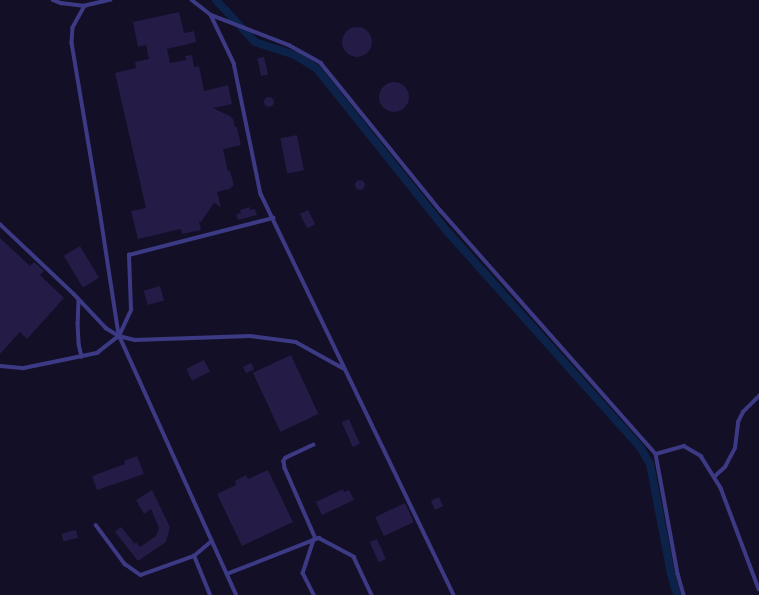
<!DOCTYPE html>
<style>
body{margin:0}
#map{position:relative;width:759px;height:595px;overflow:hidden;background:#130f26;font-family:Jost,sans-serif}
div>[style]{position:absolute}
.canal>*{height:8px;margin:-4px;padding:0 4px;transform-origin:4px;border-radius:4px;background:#0c2248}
.building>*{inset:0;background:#241b47;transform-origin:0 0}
.round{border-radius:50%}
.lane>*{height:3.5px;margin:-1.75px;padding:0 1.75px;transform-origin:1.75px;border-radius:1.75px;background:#3d3a85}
span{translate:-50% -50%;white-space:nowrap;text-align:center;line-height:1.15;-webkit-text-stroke:3px #130f26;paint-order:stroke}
</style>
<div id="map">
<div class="canal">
<div style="left:216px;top:0;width:57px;rotate:47.1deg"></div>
<div style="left:255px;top:42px;width:42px;rotate:18deg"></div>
<div style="left:295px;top:55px;width:26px;rotate:32deg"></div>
<div style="left:317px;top:69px;width:205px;rotate:51.3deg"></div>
<div style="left:445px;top:229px;width:292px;rotate:48.2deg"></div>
<div style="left:640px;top:447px;width:20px;rotate:60deg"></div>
<div style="left:650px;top:464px;width:112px;rotate:79.2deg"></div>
<div style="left:671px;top:574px;width:22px;rotate:74deg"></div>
</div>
<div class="building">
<div style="clip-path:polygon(179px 12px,184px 33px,194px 31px,196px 42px,167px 49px,170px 63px,186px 60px,185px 56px,192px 55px,194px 67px,199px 66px,204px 91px,228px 85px,232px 104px,213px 108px,230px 116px,233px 119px,235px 127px,237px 127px,241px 145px,223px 149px,228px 171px,230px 171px,234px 186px,231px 186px,232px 188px,217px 192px,221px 207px,214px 203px,201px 222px,199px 221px,201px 230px,182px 234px,181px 229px,138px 239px,131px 211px,146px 208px,115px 73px,136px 68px,135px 62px,149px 59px,146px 45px,138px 47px,133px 22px)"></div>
<div class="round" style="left:342px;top:27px;width:30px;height:30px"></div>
<div style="left:264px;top:57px;width:18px;height:7px;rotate:77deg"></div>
<div class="round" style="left:379px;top:82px;width:30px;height:30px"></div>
<div class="round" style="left:264px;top:97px;width:10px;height:10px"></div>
<div style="left:297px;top:135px;width:36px;height:17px;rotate:79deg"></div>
<div class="round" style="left:355px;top:180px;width:10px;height:10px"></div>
<div style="clip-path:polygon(250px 207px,250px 210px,255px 209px,257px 215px,238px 220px,236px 214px,241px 213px,240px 210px)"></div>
<div style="left:308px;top:210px;width:16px;height:9px;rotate:63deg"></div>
<div style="clip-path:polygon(0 238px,30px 266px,34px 262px,44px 271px,40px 275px,64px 298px,27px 339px,20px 332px,0 354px)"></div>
<div style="left:80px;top:246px;width:37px;height:19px;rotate:59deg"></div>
<div style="left:160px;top:286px;width:15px;height:17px;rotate:74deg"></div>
<div style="left:291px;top:355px;width:65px;height:42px;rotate:65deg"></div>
<div style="left:204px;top:360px;width:13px;height:20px;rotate:63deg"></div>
<div style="left:251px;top:363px;width:7px;height:9px;rotate:63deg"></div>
<div style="left:349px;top:419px;width:27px;height:8px;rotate:66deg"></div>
<div style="clip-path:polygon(137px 456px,144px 474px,97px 490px,92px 476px,125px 464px,124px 461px)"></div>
<div style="clip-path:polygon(268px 470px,293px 522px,242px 546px,217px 494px,236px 485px,235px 481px,246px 475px,248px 479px)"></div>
<div style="clip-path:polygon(343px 489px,344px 492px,349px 490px,354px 500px,322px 515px,316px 502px)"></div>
<div style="clip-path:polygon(152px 490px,170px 527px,166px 542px,138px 561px,115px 532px,121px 527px,135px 544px,136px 542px,140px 547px,156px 536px,159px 528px,151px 509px,144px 514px,136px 500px)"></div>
<div style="left:439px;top:497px;width:10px;height:9px;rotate:66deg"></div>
<div style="left:405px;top:503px;width:21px;height:33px;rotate:65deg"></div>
<div style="left:76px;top:530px;width:8px;height:15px;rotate:76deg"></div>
<div style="left:377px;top:539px;width:22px;height:8px;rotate:66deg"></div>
</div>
<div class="lane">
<div style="left:53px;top:0;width:9px;rotate:21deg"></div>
<div style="left:61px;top:3px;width:24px;rotate:7deg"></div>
<div style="left:111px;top:0;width:27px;rotate:167deg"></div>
<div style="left:85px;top:6px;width:25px;rotate:119deg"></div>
<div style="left:73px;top:28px;width:15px;rotate:94deg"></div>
<div style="left:72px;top:43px;width:163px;rotate:80.5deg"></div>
<div style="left:99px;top:204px;width:133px;rotate:81.3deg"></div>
<div style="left:192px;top:0;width:24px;rotate:38deg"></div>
<div style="left:211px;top:15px;width:84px;rotate:21deg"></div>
<div style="left:289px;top:45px;width:37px;rotate:29deg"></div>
<div style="left:321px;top:63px;width:191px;rotate:51deg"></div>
<div style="left:441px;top:211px;width:324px;rotate:48.5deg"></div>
<div style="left:656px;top:454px;width:122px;rotate:79.6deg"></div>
<div style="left:678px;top:574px;width:22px;rotate:74deg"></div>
<div style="left:211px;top:15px;width:53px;rotate:64.4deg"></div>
<div style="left:234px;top:63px;width:134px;rotate:78.4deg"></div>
<div style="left:261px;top:194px;width:445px;rotate:64.3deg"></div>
<div style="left:0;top:224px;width:102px;rotate:43.4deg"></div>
<div style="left:74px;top:294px;width:47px;rotate:46.7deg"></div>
<div style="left:106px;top:328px;width:15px;rotate:32deg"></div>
<div style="left:119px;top:336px;width:16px;rotate:14deg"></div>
<div style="left:135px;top:340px;width:115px;rotate:-2deg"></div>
<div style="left:250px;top:336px;width:46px;rotate:7.4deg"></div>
<div style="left:296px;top:342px;width:54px;rotate:29deg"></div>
<div style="left:79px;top:300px;width:23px;rotate:92deg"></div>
<div style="left:78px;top:323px;width:21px;rotate:87deg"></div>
<div style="left:79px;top:344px;width:13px;rotate:77deg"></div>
<div style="left:0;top:366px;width:24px;rotate:5deg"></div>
<div style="left:24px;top:368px;width:75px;rotate:-11.6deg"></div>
<div style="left:97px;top:353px;width:28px;rotate:-38deg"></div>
<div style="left:314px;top:445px;width:31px;rotate:155deg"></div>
<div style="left:286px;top:458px;width:4px;rotate:124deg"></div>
<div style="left:284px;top:461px;width:7px;rotate:82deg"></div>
<div style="left:285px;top:468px;width:77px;rotate:66.4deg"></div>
<div style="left:656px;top:454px;width:29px;rotate:-16deg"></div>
<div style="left:684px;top:446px;width:20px;rotate:30deg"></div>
<div style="left:701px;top:456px;width:38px;rotate:58deg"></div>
<div style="left:721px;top:488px;width:108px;rotate:69.4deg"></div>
<div style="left:714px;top:477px;width:15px;rotate:-42deg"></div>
<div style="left:725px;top:467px;width:21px;rotate:-62deg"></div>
<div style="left:735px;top:448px;width:26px;rotate:-83deg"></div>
<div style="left:738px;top:422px;width:11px;rotate:-63deg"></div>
<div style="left:743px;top:412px;width:23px;rotate:-45deg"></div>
<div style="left:96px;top:525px;width:49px;rotate:53.4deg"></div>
<div style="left:125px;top:564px;width:19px;rotate:35deg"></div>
<div style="left:141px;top:575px;width:56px;rotate:-19.7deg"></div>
<div style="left:314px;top:540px;width:35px;rotate:108deg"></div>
<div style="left:303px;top:573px;width:25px;rotate:63deg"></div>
<div style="left:227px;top:574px;width:99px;rotate:-21.4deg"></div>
<div style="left:319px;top:538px;width:40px;rotate:28deg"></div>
<div style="left:354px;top:557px;width:42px;rotate:64.7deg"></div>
<div style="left:210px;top:595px;width:42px;rotate:-112.3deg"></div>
<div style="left:194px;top:556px;width:23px;rotate:-40deg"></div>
<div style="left:236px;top:595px;width:284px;rotate:-114.3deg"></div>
<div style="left:119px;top:336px;width:29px;rotate:-65deg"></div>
<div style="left:131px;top:310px;width:55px;rotate:-92.1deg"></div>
<div style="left:129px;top:255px;width:149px;rotate:-14.4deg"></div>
</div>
</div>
